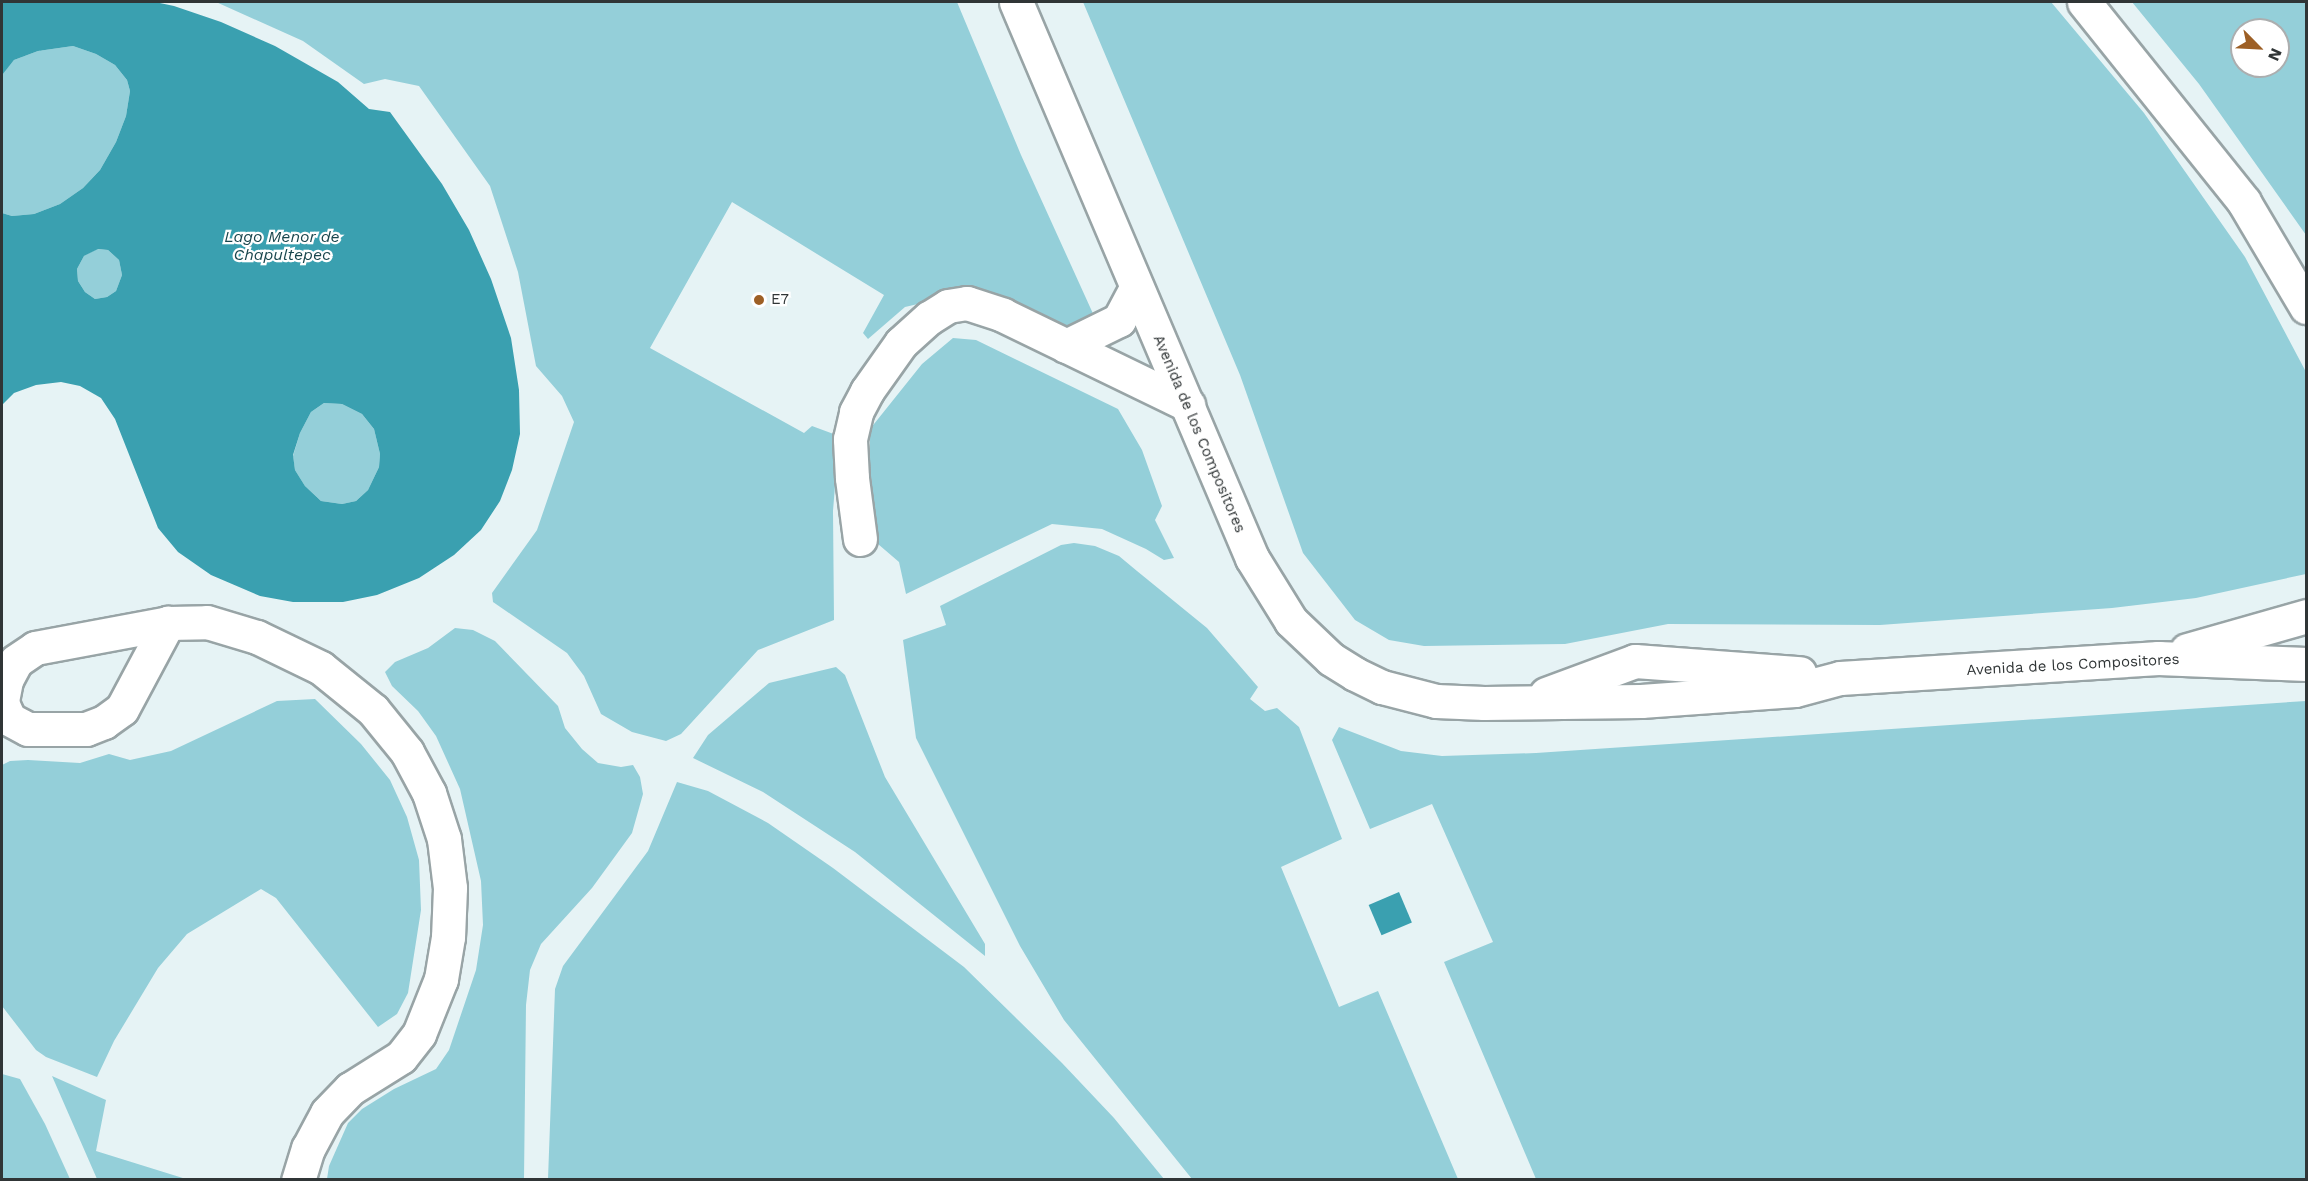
<!DOCTYPE html>
<style>
body{margin:0}
#map{position:relative;width:2308px;height:1181px;overflow:hidden;background:#e6f3f5;font-family:"Work Sans",sans-serif}
div>[style]{position:absolute}
.green>*{inset:0;background:#94cfd9}
.water>*{inset:0;background:#3aa0b0;transform-origin:0 0}
.roads{filter:drop-shadow(2px 0 #98a4a6) drop-shadow(-2px 0 #98a4a6) drop-shadow(0 2px #98a4a6) drop-shadow(0 -2px #98a4a6)}
.minor>*{height:33px;margin:-16.5px;padding:0 16.5px;transform-origin:16.5px;border-radius:16.5px;background:#fff}
.dots>*{width:16px;height:16px;translate:-50% -50%;box-sizing:border-box;border:3px solid #fff;border-radius:50%}
span{translate:-50% -50%;white-space:nowrap;text-align:center;line-height:1.15;-webkit-text-stroke:4.5px #fff;paint-order:stroke}
.poi-label{font-size:15px;color:#303536}
.left{translate:0 -50%;text-align:left}
.street-label{font-size:15px;color:#303536}
.water-label{font-size:16px;color:#19464d;font-style:italic}
.frame{position:absolute;inset:0;border:3px solid #303536;pointer-events:none}
.north{position:absolute;left:2230px;top:18px;width:60px;height:60px;box-sizing:border-box;background:#fff;border:2px solid #acaeaf;border-radius:50%;rotate:114deg;font-size:16px;font-weight:700;line-height:24px;text-align:center;color:#303536}
.north::after{content:'';display:block;margin:auto;width:21px;height:27px;background:#9d5f25;clip-path:polygon(50% 0,100% 100%,50% 72%,0 100%)}
</style>
<div id="map">
<div class="green">
<div style="clip-path:polygon(216px 2px,957px 2px,1021px 155px,1095px 318px,1063px 334px,952px 296px,905px 307px,868px 339px,863px 333px,884px 295px,732px 202px,650px 348px,804px 433px,812px 426px,839px 436px,833px 511px,834px 620px,758px 650px,681px 734px,666px 741px,632px 732px,601px 714px,584px 676px,567px 653px,493px 602px,492px 593px,537px 530px,574px 422px,562px 396px,536px 366px,518px 272px,490px 186px,419px 86px,385px 79px,364px 84px,303px 41px)"></div>
<div style="clip-path:polygon(1083px 2px,2051px 2px,2144px 113px,2245px 257px,2306px 372px,2306px 574px,2196px 598px,2112px 608px,1880px 625px,1668px 624px,1565px 644px,1424px 646px,1389px 640px,1355px 620px,1303px 553px,1240px 375px)"></div>
<div style="clip-path:polygon(evenodd,2132px 2px,2306px 2px,2306px 235px,2199px 84px,2132px 2px,2242px 30px,2278px 30px,2278px 66px,2242px 66px,2242px 30px)"></div>
<div style="clip-path:polygon(73px 46px,96px 54px,115px 65px,127px 80px,130px 91px,126px 116px,116px 142px,100px 170px,83px 188px,60px 204px,34px 214px,12px 216px,2px 213px,2px 74px,14px 60px,38px 51px)"></div>
<div style="clip-path:polygon(97px 249px,108px 250px,119px 260px,122px 275px,116px 291px,107px 297px,95px 299px,85px 292px,78px 281px,77px 269px,84px 256px)"></div>
<div style="clip-path:polygon(953px 338px,976px 340px,1118px 409px,1142px 450px,1162px 506px,1155px 520px,1174px 558px,1164px 560px,1146px 549px,1102px 529px,1052px 524px,906px 594px,899px 562px,878px 544px,870px 468px,870px 429px,922px 364px)"></div>
<div style="clip-path:polygon(324px 403px,342px 404px,362px 414px,374px 429px,380px 454px,379px 467px,368px 490px,356px 501px,342px 504px,321px 501px,305px 486px,295px 470px,293px 456px,300px 433px,311px 412px)"></div>
<div style="clip-path:polygon(1074px 543px,1095px 546px,1119px 556px,1137px 571px,1207px 628px,1258px 687px,1250px 699px,1265px 711px,1277px 708px,1299px 727px,1342px 839px,1281px 867px,1339px 1007px,1378px 991px,1458px 1179px,1192px 1179px,1064px 1020px,1020px 946px,916px 738px,903px 640px,946px 625px,940px 606px,1061px 545px)"></div>
<div style="clip-path:polygon(455px 628px,473px 630px,495px 641px,558px 706px,565px 728px,582px 749px,598px 763px,621px 767px,633px 765px,640px 777px,643px 794px,632px 833px,592px 888px,541px 944px,530px 970px,526px 1005px,524px 1179px,327px 1179px,329px 1166px,348px 1123px,362px 1109px,394px 1089px,436px 1069px,449px 1050px,476px 970px,483px 925px,481px 881px,460px 789px,436px 736px,418px 711px,392px 686px,385px 672px,395px 662px,428px 648px)"></div>
<div style="clip-path:polygon(836px 667px,845px 675px,885px 777px,985px 944px,985px 956px,855px 852px,763px 792px,693px 758px,708px 735px,769px 683px)"></div>
<div style="clip-path:polygon(315px 699px,361px 744px,390px 780px,407px 817px,419px 860px,421px 910px,408px 993px,397px 1014px,378px 1027px,276px 898px,261px 889px,187px 934px,158px 968px,114px 1041px,97px 1077px,46px 1057px,36px 1050px,2px 1006px,2px 765px,10px 761px,28px 760px,80px 763px,109px 754px,130px 760px,171px 751px,277px 701px)"></div>
<div style="clip-path:polygon(2306px 701px,2306px 1180px,1536px 1179px,1444px 962px,1493px 942px,1432px 804px,1370px 829px,1332px 740px,1339px 727px,1401px 751px,1442px 756px,1536px 753px)"></div>
<div style="clip-path:polygon(677px 782px,708px 791px,768px 823px,833px 868px,964px 967px,1062px 1063px,1114px 1118px,1164px 1179px,548px 1179px,555px 989px,563px 966px,648px 851px)"></div>
<div style="clip-path:polygon(2px 1074px,20px 1079px,45px 1124px,70px 1179px,2px 1179px)"></div>
<div style="clip-path:polygon(52px 1076px,106px 1100px,96px 1151px,186px 1179px,97px 1179px)"></div>
</div>
<div class="water">
<div style="clip-path:polygon(evenodd,2px 2px,155px 2px,174px 6px,221px 22px,275px 46px,338px 82px,369px 109px,390px 112px,442px 184px,469px 230px,491px 279px,511px 338px,519px 390px,520px 434px,512px 470px,500px 501px,481px 530px,454px 555px,419px 578px,377px 595px,343px 602px,293px 602px,260px 596px,211px 575px,178px 552px,158px 528px,115px 419px,101px 398px,80px 386px,61px 382px,36px 385px,14px 393px,2px 405px,2px 213px,12px 216px,34px 214px,60px 204px,83px 188px,100px 170px,116px 142px,126px 116px,130px 91px,127px 80px,115px 65px,96px 54px,73px 46px,38px 51px,14px 60px,2px 75px,2px 2px,98px 249px,108px 250px,119px 260px,122px 275px,116px 291px,107px 297px,95px 299px,85px 292px,78px 281px,77px 269px,84px 256px,98px 249px,2px 2px,324px 403px,342px 404px,362px 414px,374px 429px,380px 454px,379px 467px,368px 490px,356px 501px,342px 504px,321px 501px,305px 486px,295px 470px,293px 455px,300px 433px,311px 412px,324px 403px)"></div>
<div style="left:1399px;top:892px;width:33px;height:33px;rotate:67deg"></div>
</div>
<div class="roads">
<div class="minor">
<div style="left:1016px;top:2px;width:604px;rotate:67deg"></div>
<div style="left:1252px;top:558px;width:74px;rotate:58.2deg"></div>
<div style="left:1291px;top:621px;width:55px;rotate:43.5deg"></div>
<div style="left:1331px;top:659px;width:28px;rotate:32deg"></div>
<div style="left:1355px;top:674px;width:30px;rotate:26deg"></div>
<div style="left:1382px;top:687px;width:56px;rotate:14.5deg"></div>
<div style="left:1436px;top:701px;width:48px;rotate:2.4deg"></div>
<div style="left:1484px;top:703px;width:157px;rotate:-0.7deg"></div>
<div style="left:1641px;top:701px;width:154px;rotate:-4.1deg"></div>
<div style="left:1795px;top:690px;width:47px;rotate:-14.9deg"></div>
<div style="left:1840px;top:678px;width:319px;rotate:-3.6deg"></div>
<div style="left:2158px;top:658px;width:148px;rotate:2.3deg"></div>
<div style="left:2084px;top:2px;width:256px;rotate:51.3deg"></div>
<div style="left:2244px;top:202px;width:122px;rotate:59.4deg"></div>
<div style="left:1066px;top:346px;width:59px;rotate:-26.1deg"></div>
<div style="left:1119px;top:320px;width:36px;rotate:-62deg"></div>
<div style="left:860px;top:539px;width:62px;rotate:-97.5deg"></div>
<div style="left:852px;top:478px;width:39px;rotate:-93deg"></div>
<div style="left:850px;top:439px;width:28px;rotate:-77deg"></div>
<div style="left:856px;top:412px;width:24px;rotate:-62deg"></div>
<div style="left:867px;top:391px;width:59px;rotate:-54.7deg"></div>
<div style="left:901px;top:343px;width:38px;rotate:-42deg"></div>
<div style="left:929px;top:318px;width:22px;rotate:-32deg"></div>
<div style="left:948px;top:306px;width:19px;rotate:-9deg"></div>
<div style="left:967px;top:303px;width:38px;rotate:18deg"></div>
<div style="left:1003px;top:315px;width:206px;rotate:25.9deg"></div>
<div style="left:2187px;top:650px;width:124px;rotate:-15.9deg"></div>
<div style="left:1546px;top:694px;width:95px;rotate:-20.3deg"></div>
<div style="left:1635px;top:661px;width:165px;rotate:4.2deg"></div>
<div style="left:2px;top:701px;width:21px;rotate:-79deg"></div>
<div style="left:6px;top:680px;width:21px;rotate:-62deg"></div>
<div style="left:16px;top:661px;width:23px;rotate:-34deg"></div>
<div style="left:35px;top:648px;width:135px;rotate:-10.6deg"></div>
<div style="left:168px;top:623px;width:39px;rotate:-1deg"></div>
<div style="left:207px;top:622px;width:52px;rotate:16.7deg"></div>
<div style="left:257px;top:637px;width:71px;rotate:25.8deg"></div>
<div style="left:321px;top:668px;width:67px;rotate:38.9deg"></div>
<div style="left:373px;top:710px;width:54px;rotate:51deg"></div>
<div style="left:407px;top:752px;width:47px;rotate:61.8deg"></div>
<div style="left:429px;top:793px;width:48px;rotate:71.9deg"></div>
<div style="left:444px;top:839px;width:49px;rotate:83deg"></div>
<div style="left:450px;top:888px;width:49px;rotate:92.3deg"></div>
<div style="left:448px;top:937px;width:43px;rotate:99.5deg"></div>
<div style="left:441px;top:979px;width:59px;rotate:111.8deg"></div>
<div style="left:419px;top:1034px;width:29px;rotate:128deg"></div>
<div style="left:401px;top:1057px;width:60px;rotate:147.9deg"></div>
<div style="left:350px;top:1089px;width:33px;rotate:134deg"></div>
<div style="left:327px;top:1113px;width:40px;rotate:118deg"></div>
<div style="left:308px;top:1148px;width:34px;rotate:107deg"></div>
<div style="left:2px;top:703px;width:17px;rotate:66deg"></div>
<div style="left:9px;top:719px;width:21px;rotate:28deg"></div>
<div style="left:28px;top:729px;width:58px"></div>
<div style="left:86px;top:729px;width:19px;rotate:-21deg"></div>
<div style="left:104px;top:722px;width:22px;rotate:-36deg"></div>
<div style="left:122px;top:709px;width:98px;rotate:-61.9deg"></div>
</div>
</div>
<div class="dots">
<div style="left:759px;top:300px;background:#9d5f25"></div>
</div>
<div class="poi-label">
<span class="left" style="left:771px;top:300px">E7</span>
</div>
<div class="street-label">
<span style="left:1199px;top:434px;rotate:67deg">Avenida de los Compositores</span>
<span style="left:2073px;top:665px;rotate:-3deg">Avenida de los Compositores</span>
</div>
<div class="water-label">
<span style="left:282px;top:246px">Lago Menor de<br>Chapultepec</span>
</div>
<div class="frame"></div>
<div class="north">N</div>
</div>
